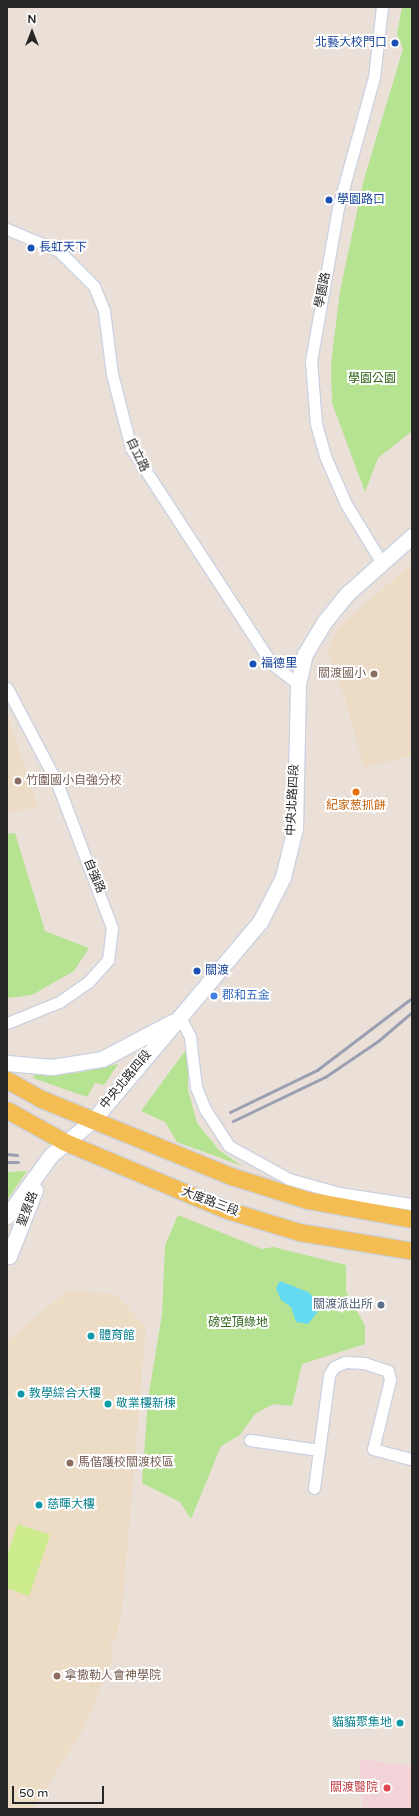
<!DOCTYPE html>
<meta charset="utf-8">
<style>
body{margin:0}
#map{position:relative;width:419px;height:1816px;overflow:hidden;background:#eae0d7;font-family:"Varela Round","Noto Sans TC",sans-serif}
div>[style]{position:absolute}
.education>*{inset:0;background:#eddcc5}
.medical>*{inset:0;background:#f2d3d8}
.green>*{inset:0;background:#b5e391}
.pitch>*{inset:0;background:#cceb8c}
.water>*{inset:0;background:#65daf0}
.roads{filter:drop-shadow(1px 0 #ccd2e1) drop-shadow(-1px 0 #ccd2e1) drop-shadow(0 1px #ccd2e1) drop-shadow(0 -1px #ccd2e1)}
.street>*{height:11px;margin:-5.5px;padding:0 5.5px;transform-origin:5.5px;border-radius:5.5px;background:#fff}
.secondary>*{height:15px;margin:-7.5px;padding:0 7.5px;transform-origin:7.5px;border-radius:7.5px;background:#fff}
.primary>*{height:17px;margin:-8.5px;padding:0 8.5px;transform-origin:8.5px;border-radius:8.5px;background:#f3bd53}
.rail>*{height:3px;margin:-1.5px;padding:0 1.5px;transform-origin:1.5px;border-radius:1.5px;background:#9aa0b2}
.dots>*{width:11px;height:11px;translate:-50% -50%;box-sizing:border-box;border:2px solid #fff;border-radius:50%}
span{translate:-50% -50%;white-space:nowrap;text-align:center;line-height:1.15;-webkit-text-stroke:4px #fff;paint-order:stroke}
.transit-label{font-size:12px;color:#164399}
.right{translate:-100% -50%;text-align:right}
.left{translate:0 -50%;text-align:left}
.street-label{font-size:12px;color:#262626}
.park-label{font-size:12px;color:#2e6317}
.education-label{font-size:12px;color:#785e54}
.food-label{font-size:12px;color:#c56008}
.shop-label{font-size:12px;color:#366cbe}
.service-label{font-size:12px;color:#4e5e75}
.culture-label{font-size:12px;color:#0d838f}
.health-label{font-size:12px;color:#be3a42}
.frame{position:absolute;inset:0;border:8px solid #262626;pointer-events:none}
.north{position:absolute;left:12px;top:12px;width:40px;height:40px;-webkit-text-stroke:3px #fff;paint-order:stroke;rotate:0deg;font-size:11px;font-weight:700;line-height:16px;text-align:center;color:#262626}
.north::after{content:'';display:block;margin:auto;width:14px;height:18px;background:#262626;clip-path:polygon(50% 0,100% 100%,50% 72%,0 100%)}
.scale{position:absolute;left:12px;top:1786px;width:92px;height:18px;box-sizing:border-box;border:2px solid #262626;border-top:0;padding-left:5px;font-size:12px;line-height:14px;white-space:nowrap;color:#262626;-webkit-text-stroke:3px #fff;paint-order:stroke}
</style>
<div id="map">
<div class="education">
<div style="clip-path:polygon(412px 563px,412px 756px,364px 767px,345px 698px,327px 651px,338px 628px)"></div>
<div style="clip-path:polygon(7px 714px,38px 807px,7px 813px)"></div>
<div style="clip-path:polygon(68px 1290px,116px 1295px,146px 1327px,122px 1609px,116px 1640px,110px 1643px,113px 1656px,85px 1726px,34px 1808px,7px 1809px,7px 1341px)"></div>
</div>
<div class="medical">
<div style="clip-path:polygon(359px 1759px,412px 1766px,412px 1809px,363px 1809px)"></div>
</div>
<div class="green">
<div style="clip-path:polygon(402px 7px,412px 7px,412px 431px,378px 458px,365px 492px,332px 403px,331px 364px,340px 291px,364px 179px,403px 49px,397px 34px)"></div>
<div style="clip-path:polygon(15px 833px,45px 931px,89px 948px,74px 971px,32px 995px,7px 998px,7px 834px)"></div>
<div style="clip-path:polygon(188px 1047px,188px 1090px,197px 1123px,219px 1150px,242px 1166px,177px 1142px,165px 1122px,141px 1111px)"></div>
<div style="clip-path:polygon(118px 1064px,104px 1085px,95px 1083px,87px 1097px,33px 1078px,36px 1074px,77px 1073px)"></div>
<div style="clip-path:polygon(27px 1171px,7px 1200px,7px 1172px)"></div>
<div style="clip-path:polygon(178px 1215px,262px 1249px,273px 1247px,346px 1265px,346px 1291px,365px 1326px,365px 1344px,302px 1364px,292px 1406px,273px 1404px,255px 1414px,240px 1435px,221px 1446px,191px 1519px,180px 1502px,142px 1483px,148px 1399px,162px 1314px,165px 1246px)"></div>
</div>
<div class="pitch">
<div style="clip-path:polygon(18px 1524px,50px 1535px,29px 1596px,7px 1588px,7px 1556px)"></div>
</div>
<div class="water">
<div style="clip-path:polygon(280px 1281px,308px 1292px,320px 1303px,320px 1309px,308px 1324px,296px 1322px,291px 1307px,281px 1300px,276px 1288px)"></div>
</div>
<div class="roads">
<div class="street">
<div style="left:382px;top:7px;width:70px;rotate:96.5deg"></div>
<div style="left:374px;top:77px;width:136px;rotate:105.4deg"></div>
<div style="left:338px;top:208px;width:155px;rotate:100deg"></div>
<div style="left:311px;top:361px;width:63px;rotate:85.5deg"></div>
<div style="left:316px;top:424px;width:33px;rotate:74deg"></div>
<div style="left:325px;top:456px;width:52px;rotate:66.4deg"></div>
<div style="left:346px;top:504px;width:69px;rotate:58.6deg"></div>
<div style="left:7px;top:229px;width:56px;rotate:22.9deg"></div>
<div style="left:59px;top:251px;width:49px;rotate:45deg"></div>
<div style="left:94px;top:286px;width:27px;rotate:68deg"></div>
<div style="left:104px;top:311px;width:64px;rotate:82.8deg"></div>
<div style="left:112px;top:374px;width:76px;rotate:75.6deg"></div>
<div style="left:131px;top:448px;width:257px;rotate:56.9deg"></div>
<div style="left:271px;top:663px;width:34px;rotate:38deg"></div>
<div style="left:7px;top:688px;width:107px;rotate:62.2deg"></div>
<div style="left:57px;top:783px;width:155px;rotate:69.2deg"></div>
<div style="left:112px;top:928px;width:32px;rotate:97deg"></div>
<div style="left:108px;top:960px;width:30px;rotate:132deg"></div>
<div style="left:88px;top:982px;width:35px;rotate:145deg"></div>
<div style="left:59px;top:1002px;width:56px;rotate:158deg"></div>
<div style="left:180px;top:1017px;width:22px;rotate:63deg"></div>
<div style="left:190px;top:1037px;width:50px;rotate:83.2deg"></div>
<div style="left:196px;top:1087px;width:24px;rotate:68deg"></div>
<div style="left:205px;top:1109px;width:44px;rotate:57deg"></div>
<div style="left:229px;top:1146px;width:68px;rotate:28.8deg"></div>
<div style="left:289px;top:1179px;width:52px;rotate:15.6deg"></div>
<div style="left:339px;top:1193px;width:74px;rotate:8.6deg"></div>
<div style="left:250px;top:1440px;width:70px;rotate:8.2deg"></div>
<div style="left:314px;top:1488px;width:114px;rotate:-82.4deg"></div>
<div style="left:329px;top:1375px;width:9px;rotate:-58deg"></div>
<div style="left:334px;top:1367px;width:12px;rotate:-24deg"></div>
<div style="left:345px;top:1362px;width:19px;rotate:3deg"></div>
<div style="left:364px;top:1363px;width:25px;rotate:18deg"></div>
<div style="left:388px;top:1371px;width:9px;rotate:77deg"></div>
<div style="left:390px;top:1380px;width:71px;rotate:103.8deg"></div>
<div style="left:373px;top:1449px;width:38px;rotate:15deg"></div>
</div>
<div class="secondary">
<div style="left:7px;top:1063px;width:45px;rotate:5.1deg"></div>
<div style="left:52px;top:1067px;width:51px;rotate:-9.1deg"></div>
<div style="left:102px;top:1059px;width:79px;rotate:-27.9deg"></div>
<div style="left:7px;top:1216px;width:75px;rotate:-54.2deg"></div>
<div style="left:51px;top:1155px;width:55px;rotate:-39.8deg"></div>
<div style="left:93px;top:1120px;width:259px;rotate:-49.9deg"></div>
<div style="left:260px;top:922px;width:51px;rotate:-62.9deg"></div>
<div style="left:283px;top:877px;width:50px;rotate:-76.2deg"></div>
<div style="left:295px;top:828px;width:144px;rotate:-88.8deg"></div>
<div style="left:298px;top:684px;width:31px;rotate:-77deg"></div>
<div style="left:305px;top:654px;width:39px;rotate:-59deg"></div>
<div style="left:325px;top:621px;width:36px;rotate:-51deg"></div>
<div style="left:348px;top:593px;width:86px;rotate:-41.7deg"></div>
<div style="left:9px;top:1256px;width:71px;rotate:-68.5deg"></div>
</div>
<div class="primary">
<div style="left:7px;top:1080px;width:37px;rotate:29deg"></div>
<div style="left:39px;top:1098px;width:210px;rotate:22.1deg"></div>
<div style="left:234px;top:1177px;width:77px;rotate:17.5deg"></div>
<div style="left:307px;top:1200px;width:107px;rotate:10.3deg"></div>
<div style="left:7px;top:1110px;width:66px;rotate:28.9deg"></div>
<div style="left:65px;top:1142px;width:176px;rotate:22.8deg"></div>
<div style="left:227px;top:1210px;width:75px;rotate:17deg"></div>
<div style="left:299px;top:1232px;width:115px;rotate:9.5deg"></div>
</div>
</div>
<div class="rail">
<div style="left:230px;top:1112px;width:97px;rotate:-25.8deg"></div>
<div style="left:317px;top:1070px;width:119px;rotate:-37.2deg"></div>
<div style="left:233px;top:1121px;width:102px;rotate:-25.6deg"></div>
<div style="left:325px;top:1077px;width:64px;rotate:-34.2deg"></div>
<div style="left:378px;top:1041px;width:45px;rotate:-40.5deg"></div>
<div style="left:7px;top:1154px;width:10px;rotate:6deg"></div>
<div style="left:7px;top:1162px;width:11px"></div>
</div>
<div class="dots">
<div style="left:395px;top:43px;background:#1a4fb4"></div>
<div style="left:329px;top:200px;background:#1a4fb4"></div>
<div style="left:31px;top:248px;background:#1a4fb4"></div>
<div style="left:253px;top:664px;background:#1a4fb4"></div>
<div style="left:374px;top:674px;background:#8d6e63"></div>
<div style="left:18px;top:781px;background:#8d6e63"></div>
<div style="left:356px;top:792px;background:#e8710a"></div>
<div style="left:197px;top:971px;background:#1a4fb4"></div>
<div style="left:214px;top:996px;background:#3f7fe0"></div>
<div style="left:381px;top:1305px;background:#5c6f8a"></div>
<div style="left:91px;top:1336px;background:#0f9aa8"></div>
<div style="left:21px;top:1394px;background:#0f9aa8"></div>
<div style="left:108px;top:1404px;background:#0f9aa8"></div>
<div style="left:70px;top:1463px;background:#8d6e63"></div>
<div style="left:39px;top:1505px;background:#0f9aa8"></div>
<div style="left:57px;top:1676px;background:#8d6e63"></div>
<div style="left:400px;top:1723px;background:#0f9aa8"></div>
<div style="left:387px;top:1788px;background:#e0444e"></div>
</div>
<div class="transit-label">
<span class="right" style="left:387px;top:43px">北藝大校門口</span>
<span class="left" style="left:337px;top:200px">學園路口</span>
<span class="left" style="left:39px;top:248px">長虹天下</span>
<span class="left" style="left:261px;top:664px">福德里</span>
<span class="left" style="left:205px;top:971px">關渡</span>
</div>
<div class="street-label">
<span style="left:323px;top:290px;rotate:-79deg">學園路</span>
<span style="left:137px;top:455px;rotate:64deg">自立路</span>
<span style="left:293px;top:800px;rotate:-87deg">中央北路四段</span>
<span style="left:94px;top:876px;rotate:67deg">自強路</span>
<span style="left:126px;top:1080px;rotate:-50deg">中央北路四段</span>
<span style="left:210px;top:1202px;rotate:21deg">大度路三段</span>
<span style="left:28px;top:1209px;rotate:-69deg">聖景路</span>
</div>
<div class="park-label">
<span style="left:372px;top:379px">學園公園</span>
<span style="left:238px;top:1323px">磅空頂綠地</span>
</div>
<div class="education-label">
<span class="right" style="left:366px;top:674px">關渡國小</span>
<span class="left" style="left:26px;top:781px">竹圍國小自強分校</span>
<span class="left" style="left:78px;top:1463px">馬偕護校關渡校區</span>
<span class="left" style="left:65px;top:1676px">拿撒勒人會神學院</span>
</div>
<div class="food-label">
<span style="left:356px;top:806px">紀家葱抓餅</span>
</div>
<div class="shop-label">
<span class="left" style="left:222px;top:996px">郡和五金</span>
</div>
<div class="service-label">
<span class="right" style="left:373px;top:1305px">關渡派出所</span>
</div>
<div class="culture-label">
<span class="left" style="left:99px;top:1336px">體育館</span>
<span class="left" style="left:29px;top:1394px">教學綜合大樓</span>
<span class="left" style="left:116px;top:1404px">敬業樓新棟</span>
<span class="left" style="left:47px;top:1505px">慈暉大樓</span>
<span class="right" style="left:392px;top:1723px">貓貓聚集地</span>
</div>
<div class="health-label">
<span class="right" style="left:378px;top:1788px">關渡醫院</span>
</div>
<div class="frame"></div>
<div class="north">N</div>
<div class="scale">50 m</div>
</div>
